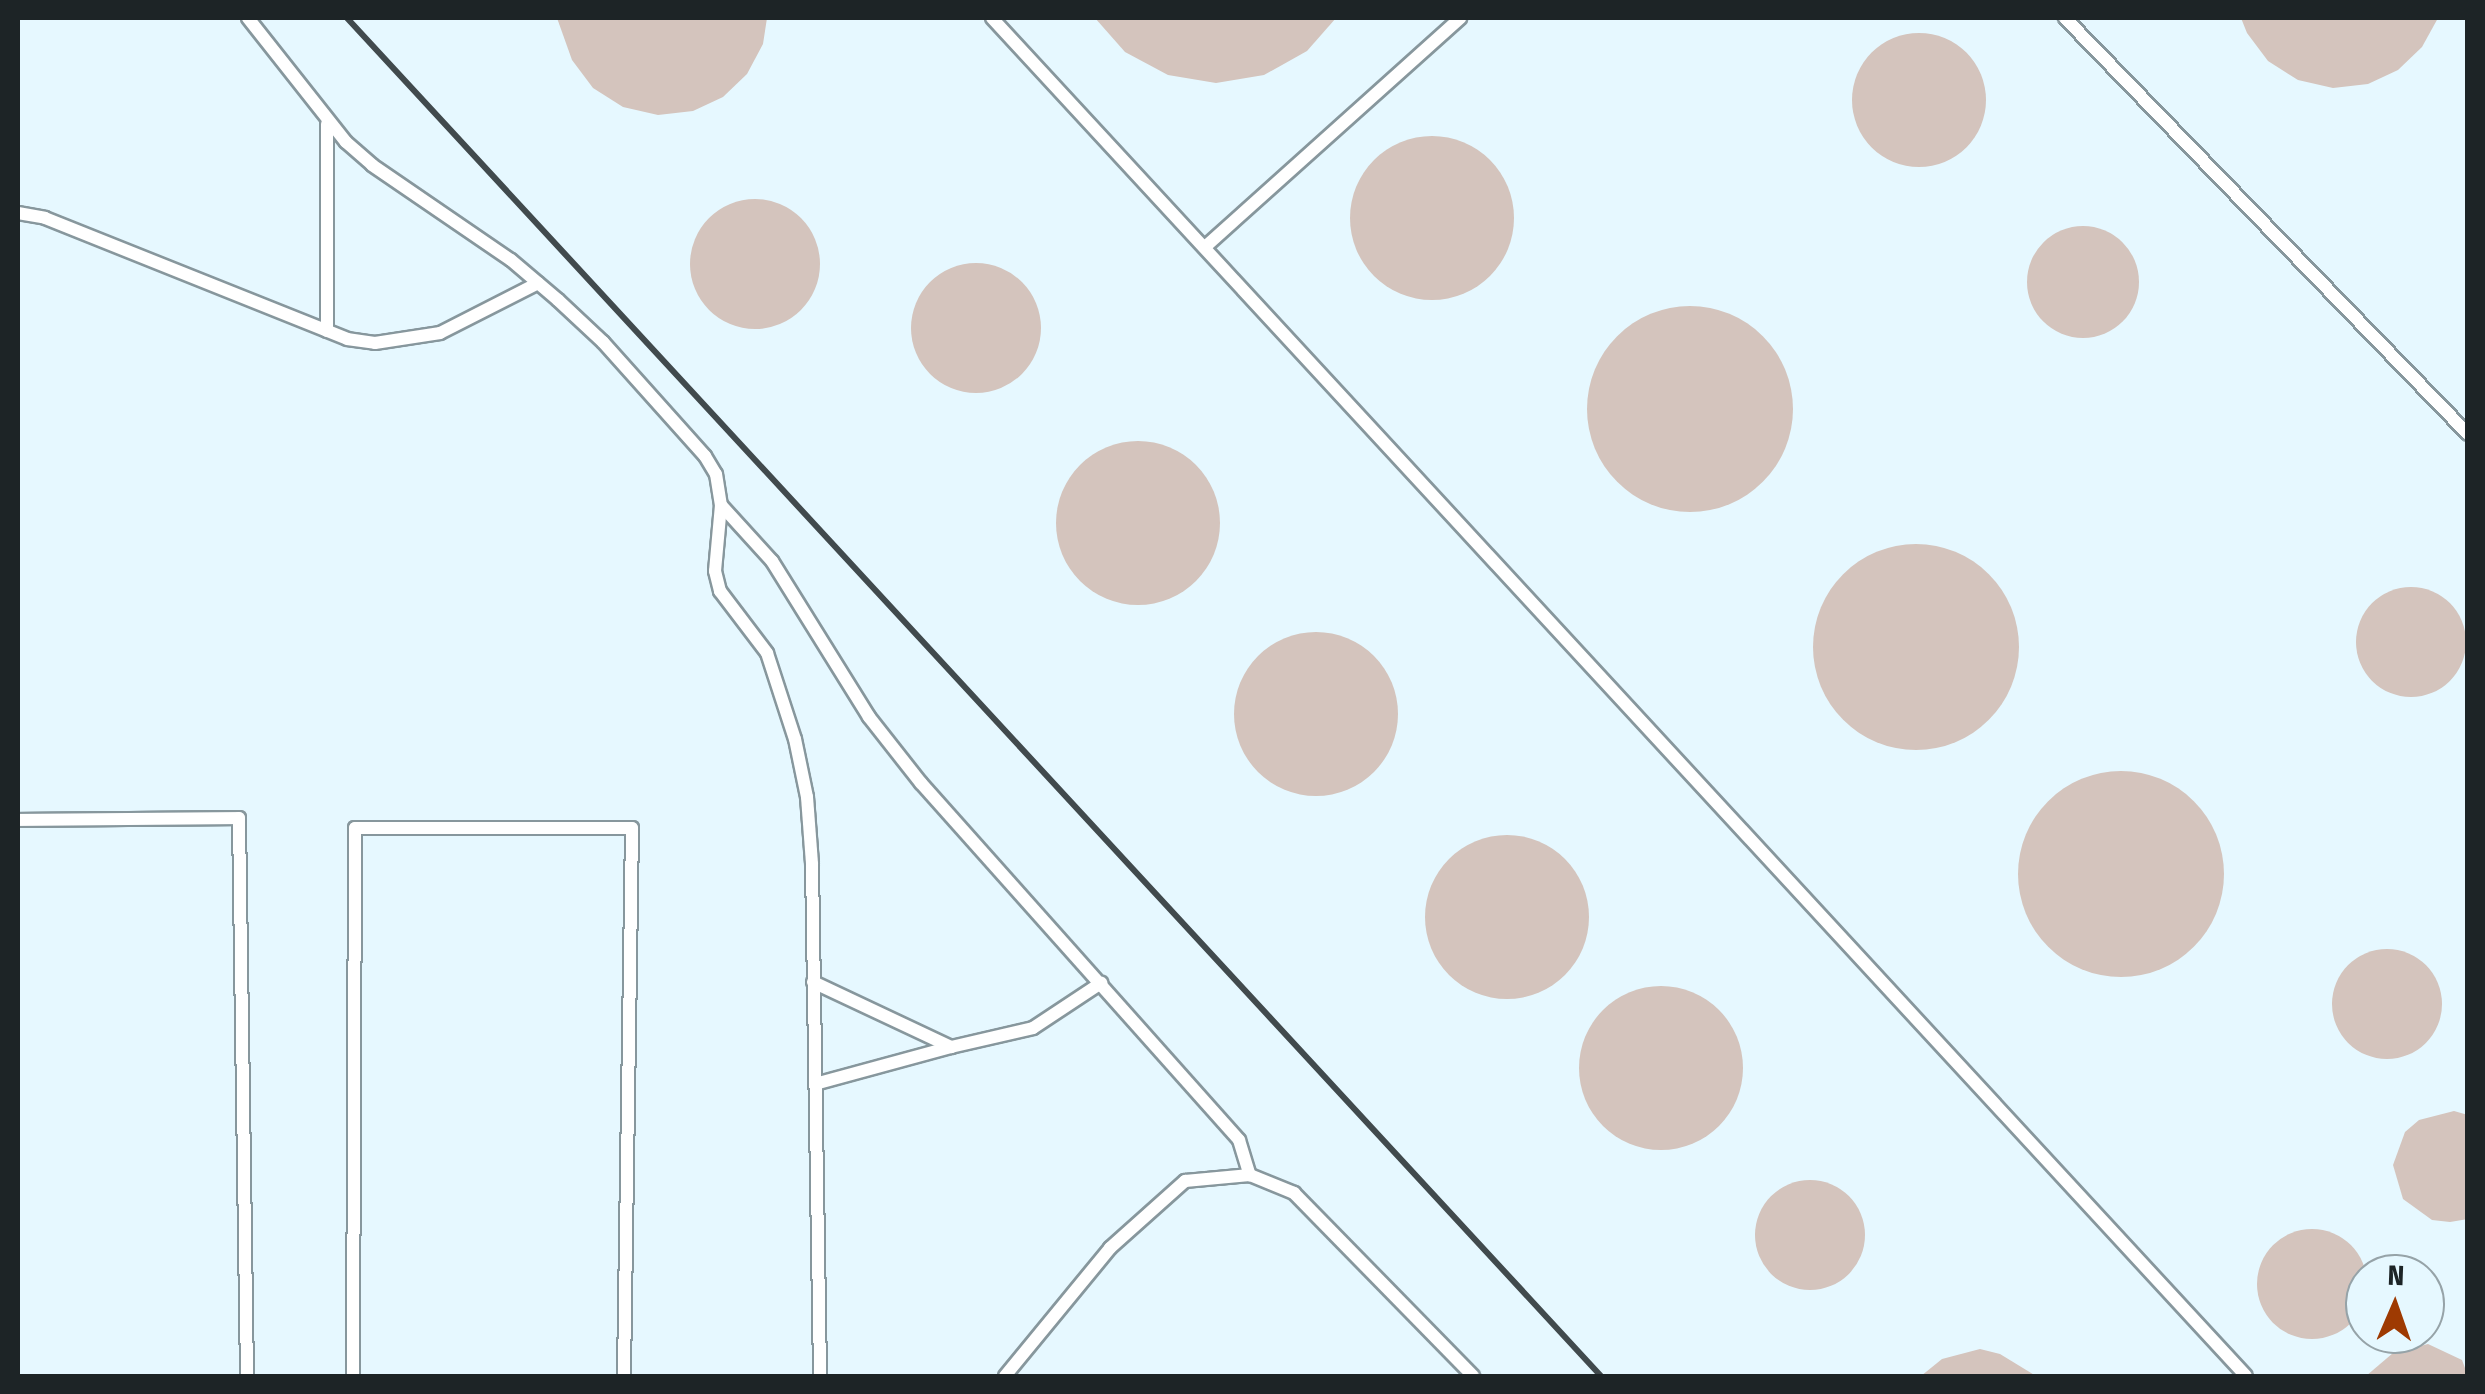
<!DOCTYPE html>
<style>
body{margin:0}
#map{position:relative;width:2485px;height:1394px;overflow:hidden;background:#e6f8ff;font-family:"Fira Sans Condensed",sans-serif}
div>[style]{position:absolute}
.building>*{inset:0;background:#d4c4bd}
.round{border-radius:50%}
.roads{filter:drop-shadow(2px 0 #87979d) drop-shadow(-2px 0 #87979d) drop-shadow(0 2px #87979d) drop-shadow(0 -2px #87979d)}
.lane>*{height:12px;margin:-6px;padding:0 6px;transform-origin:6px;border-radius:6px;background:#fff}
.rail>*{height:6px;margin:-3px;padding:0 3px;transform-origin:3px;border-radius:3px;background:#414a4d}
span{translate:-50% -50%;white-space:nowrap;text-align:center;line-height:1.15;-webkit-text-stroke:8px #e6f8ff;paint-order:stroke}
.frame{position:absolute;inset:0;border:20px solid #1d2426;pointer-events:none}
.north{position:absolute;left:2345px;top:1254px;width:100px;height:100px;box-sizing:border-box;background:#e6f8ff;border:2px solid #96a3a8;border-radius:50%;rotate:2deg;font-size:28px;font-weight:700;line-height:40px;text-align:center;color:#1d2426}
.north::after{content:'';display:block;margin:auto;width:35px;height:45px;background:#9e3a02;clip-path:polygon(50% 0,100% 100%,50% 72%,0 100%)}
</style>
<div id="map">
<div class="building">
<div style="clip-path:polygon(557px 18px,767px 18px,763px 44px,747px 74px,723px 97px,693px 111px,658px 115px,623px 107px,593px 88px,572px 60px)"></div>
<div style="clip-path:polygon(1095px 18px,1336px 18px,1307px 51px,1264px 75px,1216px 83px,1168px 75px,1125px 52px)"></div>
<div style="clip-path:polygon(2241px 18px,2438px 18px,2422px 47px,2398px 70px,2368px 84px,2333px 88px,2298px 80px,2268px 61px,2247px 33px)"></div>
<div class="round" style="left:1852px;top:33px;width:134px;height:134px"></div>
<div class="round" style="left:1350px;top:136px;width:164px;height:164px"></div>
<div class="round" style="left:690px;top:199px;width:130px;height:130px"></div>
<div class="round" style="left:2027px;top:226px;width:112px;height:112px"></div>
<div class="round" style="left:911px;top:263px;width:130px;height:130px"></div>
<div class="round" style="left:1587px;top:306px;width:206px;height:206px"></div>
<div class="round" style="left:1056px;top:441px;width:164px;height:164px"></div>
<div class="round" style="left:1813px;top:544px;width:206px;height:206px"></div>
<div class="round" style="left:2356px;top:587px;width:110px;height:110px"></div>
<div class="round" style="left:1234px;top:632px;width:164px;height:164px"></div>
<div class="round" style="left:2018px;top:771px;width:206px;height:206px"></div>
<div class="round" style="left:1425px;top:835px;width:164px;height:164px"></div>
<div class="round" style="left:2332px;top:949px;width:110px;height:110px"></div>
<div class="round" style="left:1579px;top:986px;width:164px;height:164px"></div>
<div style="clip-path:polygon(2454px 1111px,2468px 1115px,2468px 1219px,2450px 1222px,2432px 1220px,2403px 1199px,2393px 1165px,2405px 1132px,2419px 1120px)"></div>
<div class="round" style="left:1755px;top:1180px;width:110px;height:110px"></div>
<div class="round" style="left:2257px;top:1229px;width:110px;height:110px"></div>
<div style="clip-path:polygon(2428px 1344px,2462px 1360px,2468px 1376px,2366px 1376px,2393px 1353px)"></div>
<div style="clip-path:polygon(1980px 1349px,2000px 1354px,2036px 1376px,1921px 1376px,1942px 1359px)"></div>
</div>
<div class="roads">
<div class="lane">
<div style="left:248px;top:18px;width:158px;rotate:51.7deg"></div>
<div style="left:346px;top:142px;width:35px;rotate:41deg"></div>
<div style="left:372px;top:165px;width:168px;rotate:34.4deg"></div>
<div style="left:511px;top:260px;width:62px;rotate:40.4deg"></div>
<div style="left:558px;top:300px;width:62px;rotate:43deg"></div>
<div style="left:603px;top:342px;width:153px;rotate:48.2deg"></div>
<div style="left:705px;top:456px;width:21px;rotate:59deg"></div>
<div style="left:716px;top:474px;width:31px;rotate:81deg"></div>
<div style="left:721px;top:505px;width:66px;rotate:95.2deg"></div>
<div style="left:715px;top:571px;width:21px;rotate:76deg"></div>
<div style="left:720px;top:591px;width:78px;rotate:52.8deg"></div>
<div style="left:767px;top:653px;width:90px;rotate:72deg"></div>
<div style="left:795px;top:739px;width:59px;rotate:78.3deg"></div>
<div style="left:807px;top:797px;width:67px;rotate:85.7deg"></div>
<div style="left:812px;top:864px;width:512px;rotate:89.1deg"></div>
<div style="left:992px;top:18px;width:1848px;rotate:47.28deg"></div>
<div style="left:2065px;top:18px;width:579px;rotate:45.91deg"></div>
<div style="left:18px;top:213px;width:27px;rotate:10deg"></div>
<div style="left:45px;top:218px;width:325px;rotate:21.8deg"></div>
<div style="left:347px;top:339px;width:28px;rotate:8deg"></div>
<div style="left:375px;top:343px;width:66px;rotate:-8.7deg"></div>
<div style="left:440px;top:333px;width:110px;rotate:-27deg"></div>
<div style="left:1205px;top:247px;width:343px;rotate:-41.9deg"></div>
<div style="left:327px;top:331px;width:207px;rotate:-90deg"></div>
<div style="left:721px;top:505px;width:76px;rotate:47.7deg"></div>
<div style="left:772px;top:561px;width:184px;rotate:58.1deg"></div>
<div style="left:869px;top:717px;width:84px;rotate:51.8deg"></div>
<div style="left:921px;top:783px;width:478px;rotate:48.3deg"></div>
<div style="left:1239px;top:1140px;width:37px;rotate:73deg"></div>
<div style="left:18px;top:820px;width:221px;rotate:-0.5deg"></div>
<div style="left:239px;top:818px;width:558px;rotate:89.18deg"></div>
<div style="left:813px;top:982px;width:153px;rotate:25.2deg"></div>
<div style="left:951px;top:1047px;width:141px;rotate:164.8deg"></div>
<div style="left:951px;top:1047px;width:84px;rotate:-13deg"></div>
<div style="left:1033px;top:1028px;width:82px;rotate:-33.5deg"></div>
<div style="left:353px;top:1376px;width:548px;rotate:-89.79deg"></div>
<div style="left:355px;top:828px;width:277px"></div>
<div style="left:632px;top:828px;width:548px;rotate:90.84deg"></div>
<div style="left:1005px;top:1376px;width:166px;rotate:-50.6deg"></div>
<div style="left:1110px;top:1248px;width:101px;rotate:-41.8deg"></div>
<div style="left:1185px;top:1181px;width:65px;rotate:-5.3deg"></div>
<div style="left:1250px;top:1175px;width:48px;rotate:22.2deg"></div>
<div style="left:1294px;top:1193px;width:256px;rotate:45.6deg"></div>
</div>
</div>
<div class="rail">
<div style="left:347px;top:18px;width:1848px;rotate:47.28deg"></div>
</div>
<div class="frame"></div>
<div class="north">N</div>
</div>
